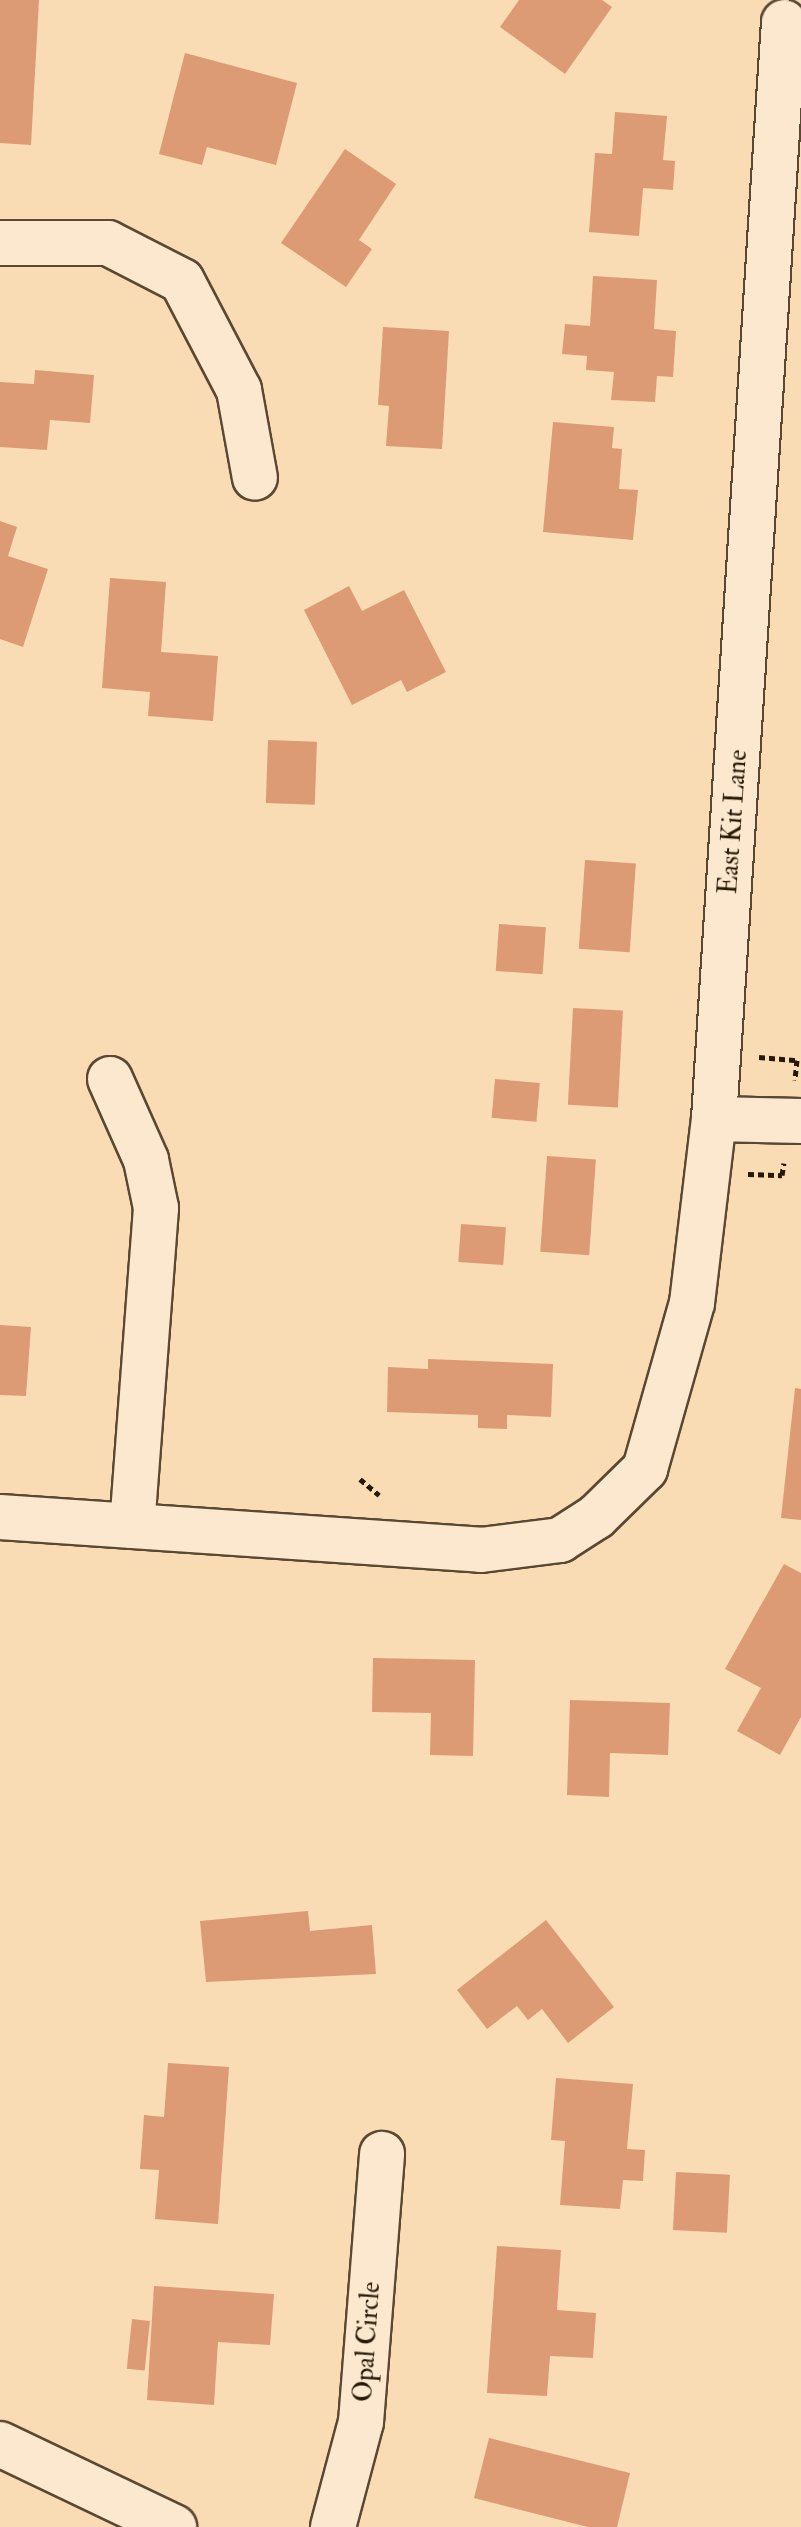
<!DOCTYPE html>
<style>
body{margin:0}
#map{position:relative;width:801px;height:2527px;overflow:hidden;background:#f9dcb4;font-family:"IM FELL Double Pica",serif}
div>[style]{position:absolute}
.building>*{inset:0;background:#dc9b75;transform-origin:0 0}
.path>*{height:5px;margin-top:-2.5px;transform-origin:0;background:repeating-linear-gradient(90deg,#261707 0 6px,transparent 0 10px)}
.roads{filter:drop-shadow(2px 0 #5b4832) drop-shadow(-2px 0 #5b4832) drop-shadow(0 2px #5b4832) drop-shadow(0 -2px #5b4832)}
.minor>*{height:44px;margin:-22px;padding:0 22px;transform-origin:22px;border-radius:22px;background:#fbe8ce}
span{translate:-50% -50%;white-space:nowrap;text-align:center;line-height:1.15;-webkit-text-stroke:6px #fbe8ce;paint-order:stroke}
.street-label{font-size:26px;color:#261707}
</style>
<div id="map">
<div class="building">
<div style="clip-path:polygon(0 0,39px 0,31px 145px,0 143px)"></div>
<div style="clip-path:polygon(519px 0,602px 0,612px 7px,565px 74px,500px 27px)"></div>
<div style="clip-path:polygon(185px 53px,297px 83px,276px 165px,207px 147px,202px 165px,159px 154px)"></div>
<div style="clip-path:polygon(615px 112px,667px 116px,663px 160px,675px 161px,673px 190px,643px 188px,639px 236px,589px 232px,595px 153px,612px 154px)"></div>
<div style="clip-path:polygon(345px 149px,396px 184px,359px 240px,372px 249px,346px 287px,281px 243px)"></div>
<div style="clip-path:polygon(593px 276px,657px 280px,654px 329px,676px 331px,673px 377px,657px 376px,655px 402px,611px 400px,614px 372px,586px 370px,587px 356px,562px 354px,565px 324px,590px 326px)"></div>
<div style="clip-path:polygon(383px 327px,449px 331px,442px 449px,386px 446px,389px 406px,378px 405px)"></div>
<div style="clip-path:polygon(35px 370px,94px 375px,90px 423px,50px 420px,47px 450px,0 447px,0 382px,34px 384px)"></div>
<div style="clip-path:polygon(553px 422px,614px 427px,612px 448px,622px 449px,619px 489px,638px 490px,633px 540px,543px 532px)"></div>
<div style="clip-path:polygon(0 521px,17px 527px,8px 556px,48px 569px,23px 647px,0 639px)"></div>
<div style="clip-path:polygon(110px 578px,166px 582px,161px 652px,218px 656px,213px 721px,148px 716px,150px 692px,102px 688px)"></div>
<div style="clip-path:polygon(349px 586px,362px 611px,404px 590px,446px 672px,407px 692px,401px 680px,352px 705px,304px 610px)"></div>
<div style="left:268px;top:740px;width:49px;height:63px;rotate:2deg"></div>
<div style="left:585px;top:860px;width:51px;height:89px;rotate:4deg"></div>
<div style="left:499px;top:924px;width:47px;height:47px;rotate:4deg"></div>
<div style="left:573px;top:1008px;width:50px;height:97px;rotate:3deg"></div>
<div style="left:495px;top:1079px;width:45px;height:39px;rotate:5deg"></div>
<div style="left:547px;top:1156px;width:49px;height:96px;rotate:4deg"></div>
<div style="left:461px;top:1224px;width:45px;height:38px;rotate:4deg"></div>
<div style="clip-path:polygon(0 1325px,31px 1327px,26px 1396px,0 1395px)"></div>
<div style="clip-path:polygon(428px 1359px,553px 1364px,551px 1417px,507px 1415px,507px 1429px,478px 1428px,478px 1415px,387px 1412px,388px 1367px,428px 1369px)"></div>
<div style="clip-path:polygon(795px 1388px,801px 1389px,801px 1520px,781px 1518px)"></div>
<div style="clip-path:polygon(784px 1564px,801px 1573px,801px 1717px,780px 1755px,737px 1731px,761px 1688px,725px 1669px)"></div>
<div style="clip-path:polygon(373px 1658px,475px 1660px,473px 1756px,430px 1755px,431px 1713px,372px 1712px)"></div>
<div style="clip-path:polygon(570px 1700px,670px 1703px,668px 1755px,610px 1753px,609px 1797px,567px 1795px)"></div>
<div style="clip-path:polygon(308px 1911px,310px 1931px,372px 1925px,376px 1974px,206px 1982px,200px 1921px)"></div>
<div style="clip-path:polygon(546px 1920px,614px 2007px,568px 2043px,542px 2009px,528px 2020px,517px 2006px,487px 2029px,457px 1990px)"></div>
<div style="clip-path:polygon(168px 2063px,229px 2067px,218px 2224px,155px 2219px,159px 2170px,140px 2169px,144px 2115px,164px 2117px)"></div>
<div style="clip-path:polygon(556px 2078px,633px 2084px,627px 2149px,645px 2150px,643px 2181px,623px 2180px,620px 2209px,560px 2205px,565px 2141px,551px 2140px)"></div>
<div style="left:676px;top:2172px;width:54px;height:58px;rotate:3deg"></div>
<div style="clip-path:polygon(497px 2246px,561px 2250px,557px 2310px,596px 2313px,593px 2358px,550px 2356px,547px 2396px,487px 2393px)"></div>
<div style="clip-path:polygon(154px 2286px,274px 2294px,270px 2345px,218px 2342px,214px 2405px,147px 2400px)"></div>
<div style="left:132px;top:2319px;width:18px;height:50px;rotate:6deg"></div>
<div style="clip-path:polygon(489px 2438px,630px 2473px,617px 2527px,588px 2527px,474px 2498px)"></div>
</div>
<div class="path">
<div style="left:759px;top:1057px;width:38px;rotate:5deg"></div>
<div style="left:797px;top:1060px;width:20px;rotate:96deg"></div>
<div style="left:748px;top:1174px;width:34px;rotate:2deg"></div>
<div style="left:782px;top:1175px;width:12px;rotate:-81deg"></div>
<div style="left:360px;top:1479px;width:25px;rotate:40deg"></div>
</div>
<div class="roads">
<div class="minor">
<div style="left:0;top:243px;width:108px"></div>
<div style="left:108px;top:243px;width:83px;rotate:27.2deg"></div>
<div style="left:182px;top:281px;width:123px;rotate:62.4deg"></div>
<div style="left:239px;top:390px;width:89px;rotate:79.7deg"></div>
<div style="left:110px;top:1079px;width:89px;rotate:66deg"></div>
<div style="left:146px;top:1160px;width:49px;rotate:78.2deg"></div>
<div style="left:156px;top:1208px;width:319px;rotate:94.3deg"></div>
<div style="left:714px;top:1119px;width:87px;rotate:1.3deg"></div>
<div style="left:0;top:1517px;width:482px;rotate:3.9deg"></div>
<div style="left:481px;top:1550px;width:80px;rotate:-7.2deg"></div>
<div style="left:560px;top:1540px;width:43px;rotate:-32.6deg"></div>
<div style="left:596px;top:1517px;width:69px;rotate:-44.4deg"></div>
<div style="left:645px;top:1469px;width:173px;rotate:-74.2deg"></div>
<div style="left:692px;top:1303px;width:185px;rotate:-83.2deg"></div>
<div style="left:714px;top:1119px;width:1099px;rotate:-86.35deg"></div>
<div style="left:0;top:2444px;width:193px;rotate:25.5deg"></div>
<div style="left:333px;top:2527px;width:109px;rotate:-75.1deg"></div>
<div style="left:361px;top:2422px;width:269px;rotate:-85.5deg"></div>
</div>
</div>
<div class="street-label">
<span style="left:734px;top:822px;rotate:-86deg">East Kit Lane</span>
<span style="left:368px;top:2342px;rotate:-86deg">Opal Circle</span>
</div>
</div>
